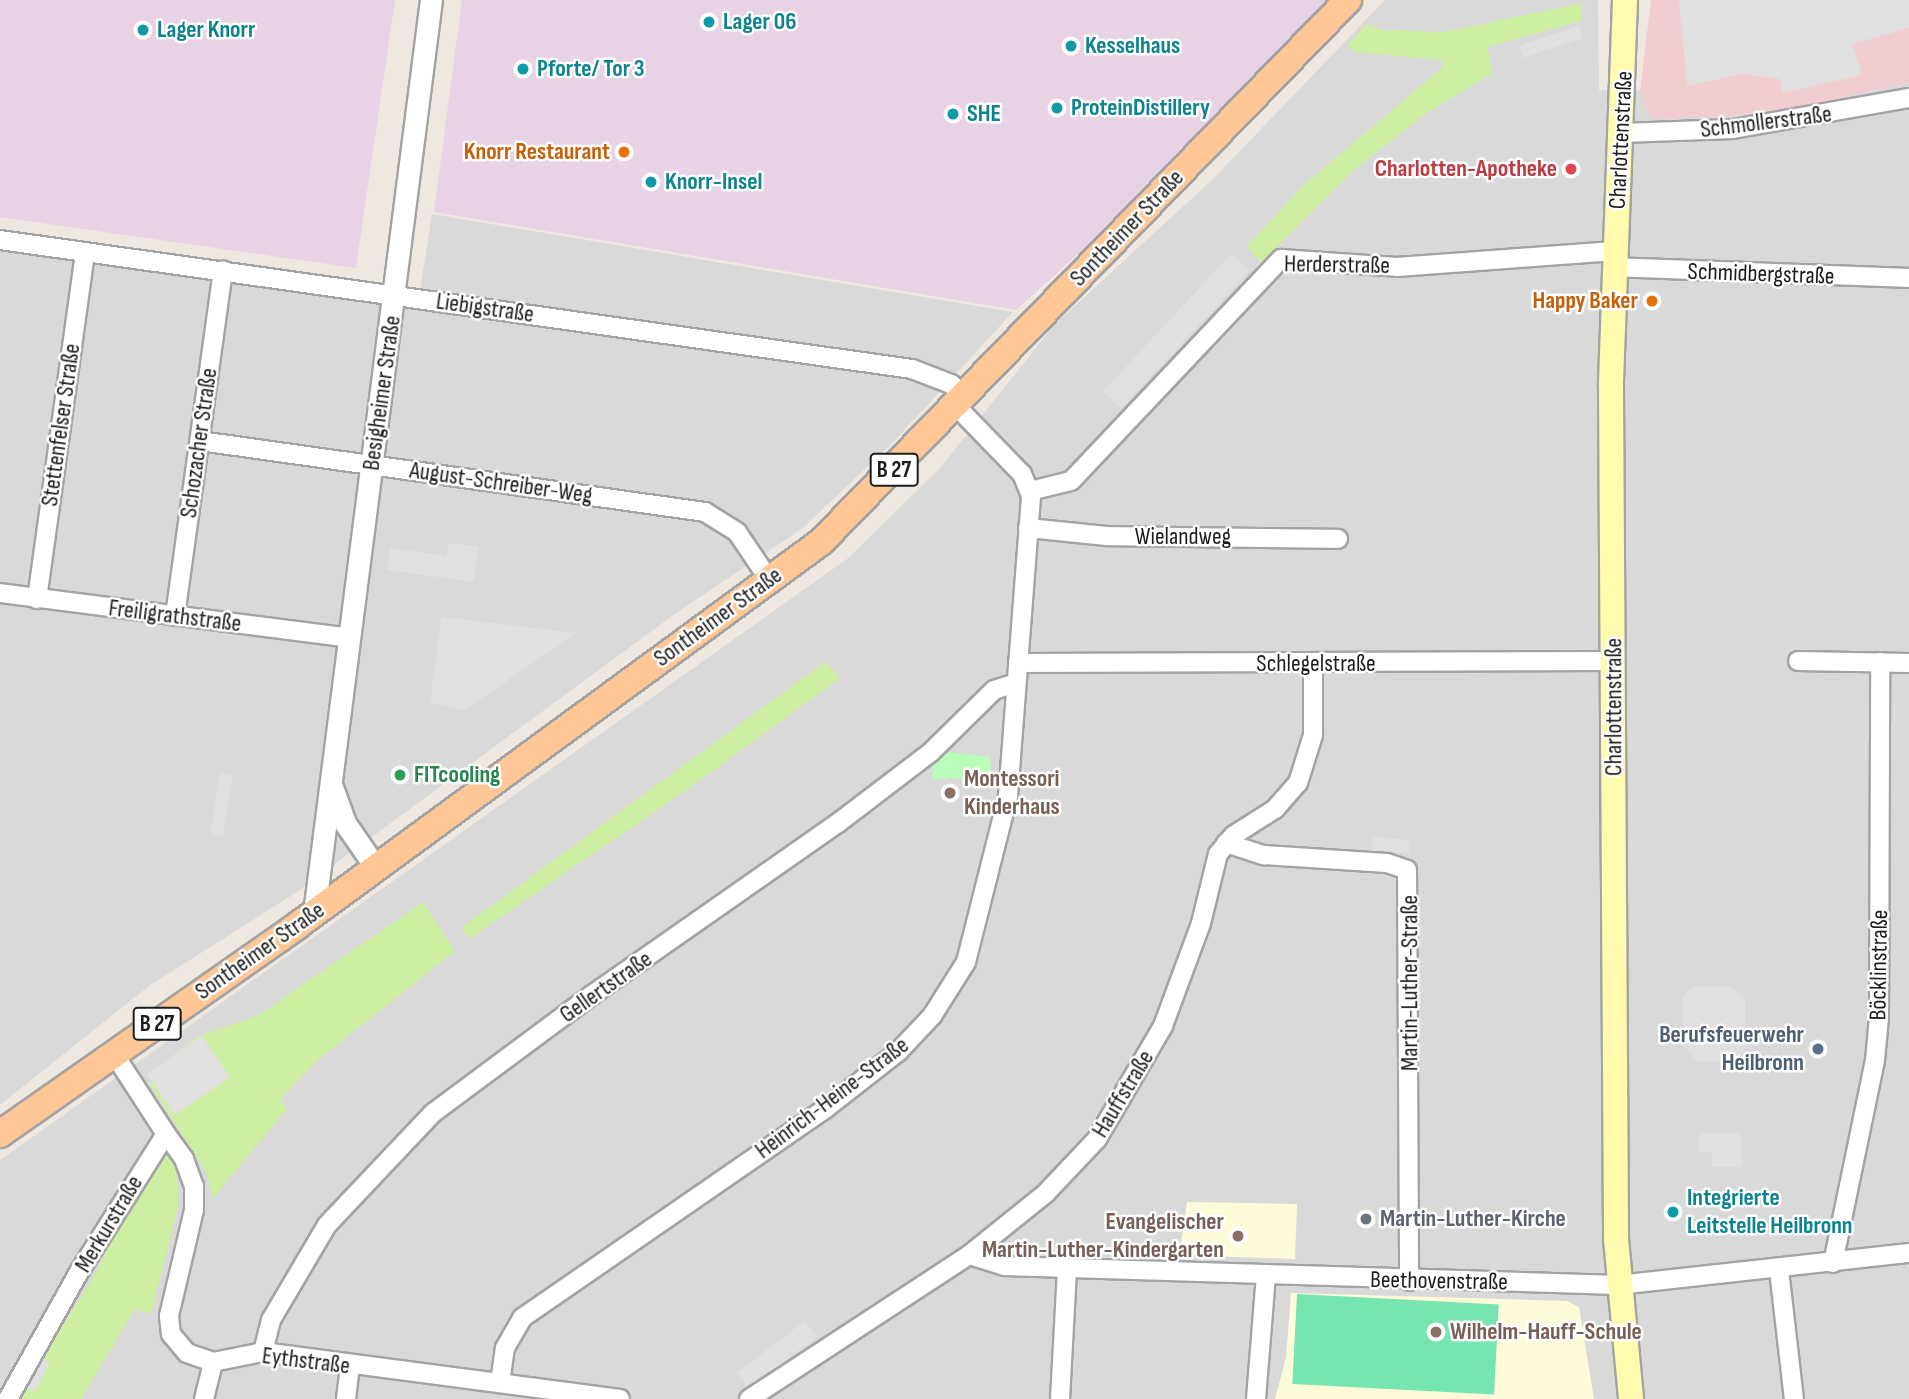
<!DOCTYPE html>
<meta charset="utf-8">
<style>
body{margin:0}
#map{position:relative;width:1909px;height:1399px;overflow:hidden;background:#eee8e0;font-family:"Sofia Sans Condensed",sans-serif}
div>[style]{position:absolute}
.residential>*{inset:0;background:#dad9d9}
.commercial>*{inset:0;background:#f1cdcf}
.industrial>*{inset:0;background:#e8d2e6}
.education>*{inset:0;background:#fffbd9}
.grass>*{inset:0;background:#ceeea1}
.park>*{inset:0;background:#b9feb8}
.pitch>*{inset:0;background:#77e5b0;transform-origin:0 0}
.parking>*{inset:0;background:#e0e0e0;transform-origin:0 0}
.roads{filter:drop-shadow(2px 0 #a3a3a3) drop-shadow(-2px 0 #a3a3a3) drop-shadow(0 2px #a3a3a3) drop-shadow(0 -2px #a3a3a3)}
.minor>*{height:18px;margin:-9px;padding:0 9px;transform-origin:9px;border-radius:9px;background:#fff}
.tertiary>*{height:21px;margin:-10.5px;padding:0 10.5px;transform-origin:10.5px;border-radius:10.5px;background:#fff}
.secondary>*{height:24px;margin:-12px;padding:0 12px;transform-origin:12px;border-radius:12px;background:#fffbae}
.primary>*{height:26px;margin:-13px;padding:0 13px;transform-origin:13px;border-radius:13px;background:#ffc795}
.dots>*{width:19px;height:19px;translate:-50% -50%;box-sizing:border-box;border:4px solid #fff;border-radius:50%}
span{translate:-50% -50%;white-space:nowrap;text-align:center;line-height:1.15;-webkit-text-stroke:5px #fff;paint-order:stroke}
.shield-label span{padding:2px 5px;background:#fff;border:2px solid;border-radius:5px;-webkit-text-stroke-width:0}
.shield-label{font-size:23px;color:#1c1c1c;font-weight:700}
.culture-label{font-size:24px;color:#0d838f;font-weight:700}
.left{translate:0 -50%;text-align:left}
.street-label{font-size:24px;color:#1c1c1c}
.food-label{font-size:24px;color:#c56008;font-weight:700}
.right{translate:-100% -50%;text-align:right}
.health-label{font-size:24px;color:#be3a42;font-weight:700}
.leisure-label{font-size:24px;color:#27864d;font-weight:700}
.education-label{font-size:24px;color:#785e54;font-weight:700}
.service-label{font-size:24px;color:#4e5e75;font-weight:700}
.worship-label{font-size:24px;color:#5b616d;font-weight:700}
</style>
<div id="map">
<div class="residential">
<div style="clip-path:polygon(1385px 0,1598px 0,1599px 90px,1640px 91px,1651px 119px,1722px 117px,1790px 108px,1909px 83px,1909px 1399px,0 1399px,0 1160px,847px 559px,940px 468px,1055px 324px,1212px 180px)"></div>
<div style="clip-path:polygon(432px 214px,1013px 312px,897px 438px,803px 528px,679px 611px,297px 892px,149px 986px,0 1105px,0 248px,417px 310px)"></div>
</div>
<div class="commercial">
<div style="clip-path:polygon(1651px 0,1909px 0,1909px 83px,1790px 108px,1722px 117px,1651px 119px,1640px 91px)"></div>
</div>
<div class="industrial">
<div style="clip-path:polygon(0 0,395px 0,356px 268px,0 217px)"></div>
<div style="clip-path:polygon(462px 0,1350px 0,1289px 63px,1016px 310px,434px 212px)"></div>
</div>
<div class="education">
<div style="clip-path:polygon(1187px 1202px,1297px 1204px,1295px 1259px,1185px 1255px,1180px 1252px)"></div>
<div style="clip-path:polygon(1291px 1293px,1567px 1301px,1579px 1307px,1594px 1399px,1275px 1399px,1286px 1358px)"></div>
</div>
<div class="grass">
<div style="clip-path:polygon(1582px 3px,1581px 21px,1487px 47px,1493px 73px,1425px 114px,1354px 170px,1261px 263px,1246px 247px,1305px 184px,1444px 66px,1441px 60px,1355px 52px,1347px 45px,1367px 24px,1383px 30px,1444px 32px)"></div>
<div style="clip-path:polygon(825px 662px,840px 678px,695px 784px,469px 939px,462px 927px)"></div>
<div style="clip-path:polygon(423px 902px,455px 951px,319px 1059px,280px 1099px,287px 1109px,213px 1198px,206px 1172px,150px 1085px,154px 1070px,199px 1036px,257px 1016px)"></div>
<div style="clip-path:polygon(165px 1153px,176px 1165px,178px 1207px,151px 1314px,135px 1309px,81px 1399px,18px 1399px,25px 1386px,33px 1391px,49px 1362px,42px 1358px,89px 1285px,154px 1160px)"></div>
</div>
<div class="park">
<div style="clip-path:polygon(948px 752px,990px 757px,991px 777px,932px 779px,933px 766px)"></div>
</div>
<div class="pitch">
<div style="left:1297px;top:1294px;width:202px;height:90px;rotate:3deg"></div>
</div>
<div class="parking">
<div style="clip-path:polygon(1679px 0,1909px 0,1909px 28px,1852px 44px,1862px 75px,1782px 93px,1780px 79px,1741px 74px,1687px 86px)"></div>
<div style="left:1579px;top:26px;width:13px;height:63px;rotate:72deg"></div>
<div style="left:1231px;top:254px;width:25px;height:188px;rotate:43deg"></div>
<div style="clip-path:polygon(449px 543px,479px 547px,474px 582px,387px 570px,390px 548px,446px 556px)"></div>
<div style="clip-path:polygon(441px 617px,577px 633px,464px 710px,430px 703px)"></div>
<div style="left:220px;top:773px;width:13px;height:62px;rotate:9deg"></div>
<div style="left:1373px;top:837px;width:37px;height:13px;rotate:5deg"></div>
<div style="clip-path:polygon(1731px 986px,1745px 1000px,1745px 1050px,1734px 1061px,1698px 1062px,1683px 1045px,1683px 997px,1693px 987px)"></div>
<div style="left:202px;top:1036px;width:50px;height:67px;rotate:56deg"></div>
<div style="clip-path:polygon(1698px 1133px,1741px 1133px,1742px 1167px,1712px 1167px,1712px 1152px,1698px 1152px)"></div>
<div style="left:805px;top:1321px;width:20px;height:86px;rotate:53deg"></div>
<div style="left:42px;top:1358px;width:9px;height:33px;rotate:27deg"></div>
</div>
<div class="roads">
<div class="minor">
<div style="left:1622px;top:133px;width:111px;rotate:-2.1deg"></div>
<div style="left:1733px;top:129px;width:179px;rotate:-10deg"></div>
<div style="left:0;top:240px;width:921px;rotate:8.05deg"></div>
<div style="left:912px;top:369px;width:42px;rotate:21deg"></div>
<div style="left:951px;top:384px;width:17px;rotate:40deg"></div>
<div style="left:1613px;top:267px;width:296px;rotate:2.1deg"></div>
<div style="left:200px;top:441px;width:510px;rotate:8deg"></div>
<div style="left:705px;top:512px;width:38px;rotate:32deg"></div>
<div style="left:737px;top:532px;width:59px;rotate:56deg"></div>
<div style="left:1030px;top:491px;width:42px;rotate:-13.7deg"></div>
<div style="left:1071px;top:481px;width:306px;rotate:-46.6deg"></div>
<div style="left:1281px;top:259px;width:116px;rotate:3.9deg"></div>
<div style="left:1397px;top:267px;width:218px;rotate:-4.2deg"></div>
<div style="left:1028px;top:528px;width:79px;rotate:5.8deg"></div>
<div style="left:1107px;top:536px;width:231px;rotate:0.7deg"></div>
<div style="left:0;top:593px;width:353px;rotate:7.3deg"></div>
<div style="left:37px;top:599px;width:350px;rotate:-82.1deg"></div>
<div style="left:175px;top:616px;width:349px;rotate:-82.1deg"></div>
<div style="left:1798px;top:661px;width:111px;rotate:1deg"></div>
<div style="left:1018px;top:663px;width:596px;rotate:-0.19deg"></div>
<div style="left:1226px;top:843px;width:40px;rotate:18deg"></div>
<div style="left:1264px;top:855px;width:123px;rotate:3.7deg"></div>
<div style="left:1387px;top:863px;width:21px;rotate:19deg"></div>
<div style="left:1407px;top:870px;width:411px;rotate:89.7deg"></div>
<div style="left:166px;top:1134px;width:31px;rotate:54deg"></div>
<div style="left:184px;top:1159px;width:29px;rotate:70deg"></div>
<div style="left:194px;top:1186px;width:24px;rotate:90deg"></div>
<div style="left:194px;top:1210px;width:109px;rotate:103.3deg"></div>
<div style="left:169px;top:1316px;width:18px;rotate:84deg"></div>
<div style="left:171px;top:1334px;width:25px;rotate:50deg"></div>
<div style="left:187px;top:1353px;width:28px;rotate:19deg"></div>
<div style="left:213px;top:1362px;width:51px;rotate:-11.3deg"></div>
<div style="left:263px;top:1352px;width:360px;rotate:7.5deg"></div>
<div style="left:969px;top:1255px;width:37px;rotate:17deg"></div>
<div style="left:1004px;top:1266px;width:614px;rotate:1.77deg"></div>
<div style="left:1618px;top:1285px;width:293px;rotate:-6.3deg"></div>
<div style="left:1833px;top:1263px;width:207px;rotate:-78.3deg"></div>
<div style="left:1875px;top:1060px;width:42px;rotate:-84.6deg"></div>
<div style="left:1879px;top:1018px;width:356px;rotate:-89.8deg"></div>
<div style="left:1779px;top:1270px;width:130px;rotate:83.4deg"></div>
<div style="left:263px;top:1352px;width:33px;rotate:-76deg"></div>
<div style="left:271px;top:1320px;width:110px;rotate:-59.5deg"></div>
<div style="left:327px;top:1225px;width:154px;rotate:-46.6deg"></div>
<div style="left:433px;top:1113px;width:198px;rotate:-36.6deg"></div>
<div style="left:592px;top:995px;width:300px;rotate:-35deg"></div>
<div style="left:838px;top:823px;width:116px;rotate:-37.3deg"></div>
<div style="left:930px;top:753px;width:90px;rotate:-44.5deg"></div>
<div style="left:994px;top:690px;width:22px;rotate:-18deg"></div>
<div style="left:500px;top:1383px;width:35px;rotate:-82deg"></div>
<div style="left:505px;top:1348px;width:34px;rotate:-60deg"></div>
<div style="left:522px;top:1318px;width:368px;rotate:-34.6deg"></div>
<div style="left:825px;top:1109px;width:93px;rotate:-38deg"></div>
<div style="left:898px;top:1052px;width:50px;rotate:-46.6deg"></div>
<div style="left:932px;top:1016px;width:64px;rotate:-57.8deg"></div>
<div style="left:966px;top:962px;width:171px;rotate:-75.8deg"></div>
<div style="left:1008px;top:796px;width:301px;rotate:-85.6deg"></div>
<div style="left:1031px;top:496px;width:24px;rotate:-112deg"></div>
<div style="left:1022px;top:474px;width:98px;rotate:-134.2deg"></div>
<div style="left:8px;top:1399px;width:145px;rotate:-60.8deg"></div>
<div style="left:79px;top:1272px;width:163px;rotate:-57.8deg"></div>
<div style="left:166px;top:1134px;width:95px;rotate:-123deg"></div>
<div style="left:204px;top:1399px;width:38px;rotate:-76deg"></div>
<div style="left:346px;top:1399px;width:32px;rotate:-83deg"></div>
<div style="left:749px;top:1399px;width:263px;rotate:-33.2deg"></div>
<div style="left:969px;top:1255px;width:97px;rotate:-38.8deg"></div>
<div style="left:1045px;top:1194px;width:76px;rotate:-46.6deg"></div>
<div style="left:1097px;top:1139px;width:131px;rotate:-59.7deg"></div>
<div style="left:1163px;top:1026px;width:110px;rotate:-69.7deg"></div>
<div style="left:1201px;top:923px;width:71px;rotate:-76.2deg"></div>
<div style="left:1218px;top:854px;width:25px;rotate:-50deg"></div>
<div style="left:1234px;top:835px;width:49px;rotate:-32.4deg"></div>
<div style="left:1275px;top:809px;width:35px;rotate:-49deg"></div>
<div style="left:1298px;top:783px;width:50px;rotate:-72.6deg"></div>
<div style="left:1313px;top:735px;width:71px;rotate:-90deg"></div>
<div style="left:1060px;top:1399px;width:131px;rotate:-86.9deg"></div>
<div style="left:1256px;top:1399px;width:124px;rotate:-85.4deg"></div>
</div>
<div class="tertiary">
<div style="left:332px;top:787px;width:38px;rotate:70deg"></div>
<div style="left:345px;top:823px;width:55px;rotate:55.4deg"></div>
<div style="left:314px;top:913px;width:920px;rotate:-82.7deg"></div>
</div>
<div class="secondary">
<div style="left:1625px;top:0;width:387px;rotate:92.1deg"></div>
<div style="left:1611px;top:387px;width:852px;rotate:89.66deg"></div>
<div style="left:1616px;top:1239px;width:161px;rotate:84.6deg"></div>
</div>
<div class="primary">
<div style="left:0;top:1134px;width:364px;rotate:-35deg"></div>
<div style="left:298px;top:925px;width:648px;rotate:-36.22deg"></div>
<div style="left:821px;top:542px;width:756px;rotate:-45.8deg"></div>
</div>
</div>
<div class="dots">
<div style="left:709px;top:22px;background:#0f9aa8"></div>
<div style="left:143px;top:30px;background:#0f9aa8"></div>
<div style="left:1071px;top:46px;background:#0f9aa8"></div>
<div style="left:523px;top:69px;background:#0f9aa8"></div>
<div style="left:1057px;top:108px;background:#0f9aa8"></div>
<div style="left:953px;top:114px;background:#0f9aa8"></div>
<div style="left:624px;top:152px;background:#e8710a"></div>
<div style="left:1571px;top:169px;background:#e0444e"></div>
<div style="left:651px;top:182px;background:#0f9aa8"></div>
<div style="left:1652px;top:301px;background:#e8710a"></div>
<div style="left:400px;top:775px;background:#2e9e5b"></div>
<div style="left:950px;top:793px;background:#8d6e63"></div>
<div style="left:1818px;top:1049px;background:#5c6f8a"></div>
<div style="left:1673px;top:1212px;background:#0f9aa8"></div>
<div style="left:1366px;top:1219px;background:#6b7280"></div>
<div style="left:1238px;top:1236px;background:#8d6e63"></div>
<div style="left:1436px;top:1332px;background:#8d6e63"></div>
</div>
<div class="shield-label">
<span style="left:894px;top:470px">B 27</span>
<span style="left:157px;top:1024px">B 27</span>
</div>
<div class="culture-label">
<span class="left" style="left:723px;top:22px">Lager 06</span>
<span class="left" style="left:157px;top:30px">Lager Knorr</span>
<span class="left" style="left:1085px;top:46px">Kesselhaus</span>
<span class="left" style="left:537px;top:69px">Pforte/ Tor 3</span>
<span class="left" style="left:1071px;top:108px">ProteinDistillery</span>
<span class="left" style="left:967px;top:114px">SHE</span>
<span class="left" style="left:665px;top:182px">Knorr-Insel</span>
<span class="left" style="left:1687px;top:1212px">Integrierte<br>Leitstelle Heilbronn</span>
</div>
<div class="street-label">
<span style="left:1766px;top:122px;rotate:-7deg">Schmollerstraße</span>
<span style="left:1621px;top:140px;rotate:-87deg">Charlottenstraße</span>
<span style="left:1127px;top:228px;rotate:-46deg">Sontheimer Straße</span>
<span style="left:1337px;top:265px;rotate:1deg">Herderstraße</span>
<span style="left:1761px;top:274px;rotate:2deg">Schmidbergstraße</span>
<span style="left:485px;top:308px;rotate:8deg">Liebigstraße</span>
<span style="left:382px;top:393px;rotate:-82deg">Besigheimer Straße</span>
<span style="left:61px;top:425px;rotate:-82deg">Stettenfelser Straße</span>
<span style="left:199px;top:443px;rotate:-82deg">Schozacher Straße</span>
<span style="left:501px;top:483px;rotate:8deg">August-Schreiber-Weg</span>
<span style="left:1183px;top:537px">Wielandweg</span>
<span style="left:175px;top:616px;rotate:7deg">Freiligrathstraße</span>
<span style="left:718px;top:617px;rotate:-36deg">Sontheimer Straße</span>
<span style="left:1316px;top:664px">Schlegelstraße</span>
<span style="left:1614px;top:707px;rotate:-90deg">Charlottenstraße</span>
<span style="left:260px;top:951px;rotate:-35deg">Sontheimer Straße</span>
<span style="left:1879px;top:965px;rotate:-89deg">Böcklinstraße</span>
<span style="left:1410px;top:983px;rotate:-90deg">Martin-Luther-Straße</span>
<span style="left:606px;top:987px;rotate:-35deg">Gellertstraße</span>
<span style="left:1123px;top:1094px;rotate:-59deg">Hauffstraße</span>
<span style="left:832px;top:1098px;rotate:-37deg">Heinrich-Heine-Straße</span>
<span style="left:109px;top:1224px;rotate:-59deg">Merkurstraße</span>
<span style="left:1439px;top:1281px;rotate:1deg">Beethovenstraße</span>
<span style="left:306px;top:1361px;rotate:7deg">Eythstraße</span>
</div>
<div class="food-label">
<span class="right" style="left:610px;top:152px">Knorr Restaurant</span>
<span class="right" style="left:1638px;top:301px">Happy Baker</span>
</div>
<div class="health-label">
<span class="right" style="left:1557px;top:169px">Charlotten-Apotheke</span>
</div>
<div class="leisure-label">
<span class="left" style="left:414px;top:775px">FITcooling</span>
</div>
<div class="education-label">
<span class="left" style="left:964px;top:793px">Montessori<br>Kinderhaus</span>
<span class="right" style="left:1224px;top:1236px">Evangelischer<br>Martin-Luther-Kindergarten</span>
<span class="left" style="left:1450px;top:1332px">Wilhelm-Hauff-Schule</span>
</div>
<div class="service-label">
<span class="right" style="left:1804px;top:1049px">Berufsfeuerwehr<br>Heilbronn</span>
</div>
<div class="worship-label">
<span class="left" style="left:1380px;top:1219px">Martin-Luther-Kirche</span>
</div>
</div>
